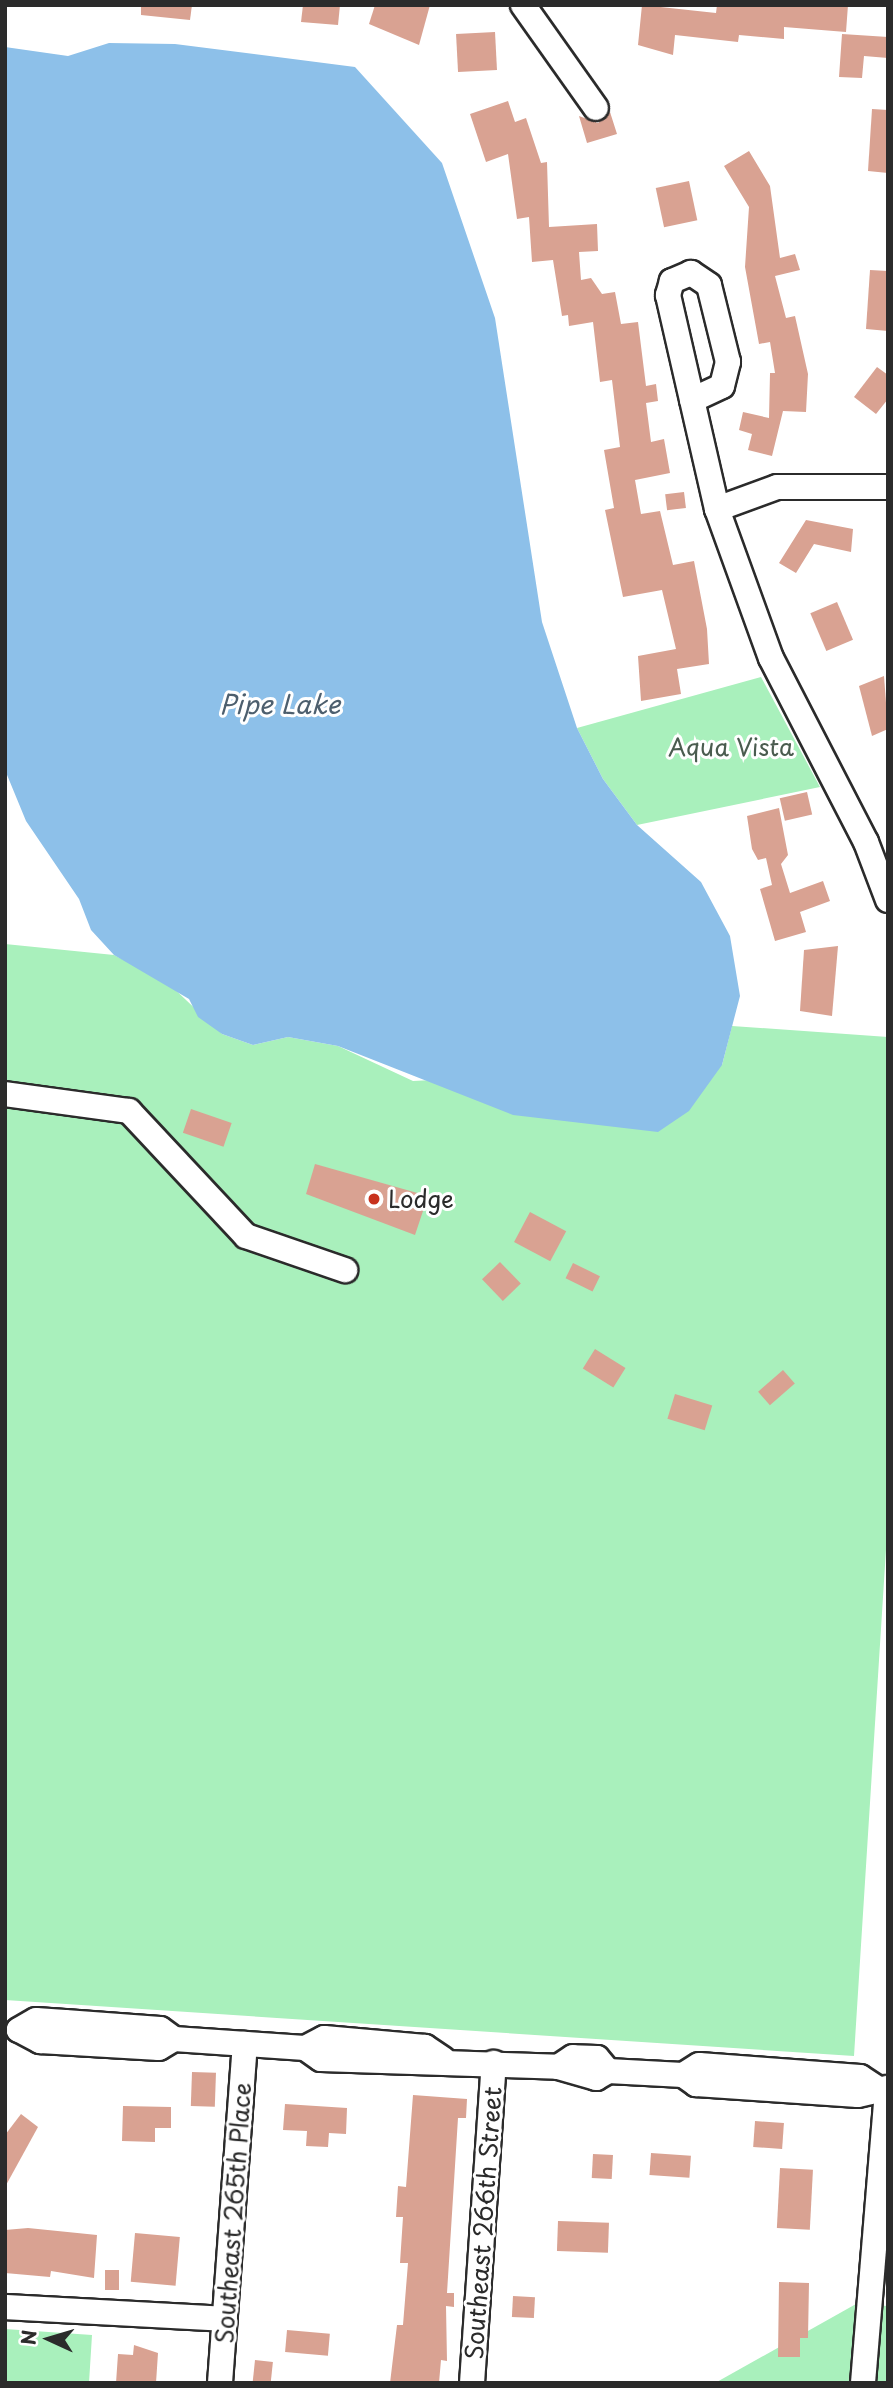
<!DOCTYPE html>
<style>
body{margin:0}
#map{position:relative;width:893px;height:2388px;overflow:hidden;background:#fff;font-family:"Playpen Sans",sans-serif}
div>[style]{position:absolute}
.green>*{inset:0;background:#a9f0bc}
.water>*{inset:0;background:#8dc0e9}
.building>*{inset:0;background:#d9a292;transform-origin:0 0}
.roads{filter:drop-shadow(2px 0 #2b2b2b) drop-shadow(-2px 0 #2b2b2b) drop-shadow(0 2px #2b2b2b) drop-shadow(0 -2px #2b2b2b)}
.minor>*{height:24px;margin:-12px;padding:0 12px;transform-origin:12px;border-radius:12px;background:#fff}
.dots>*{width:19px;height:19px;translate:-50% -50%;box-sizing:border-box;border:4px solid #fff;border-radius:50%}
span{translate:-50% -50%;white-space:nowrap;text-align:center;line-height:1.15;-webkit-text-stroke:6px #fff;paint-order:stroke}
.park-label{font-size:24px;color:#4a5c4f}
.poi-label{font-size:24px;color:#2b2b2b}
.left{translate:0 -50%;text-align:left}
.street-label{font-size:24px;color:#2b2b2b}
.water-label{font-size:26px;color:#4d5f6e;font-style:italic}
.frame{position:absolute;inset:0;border:7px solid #2b2b2b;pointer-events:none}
.north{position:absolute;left:14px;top:2304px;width:70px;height:70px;-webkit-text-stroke:5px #fff;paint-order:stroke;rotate:274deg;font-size:19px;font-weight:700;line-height:28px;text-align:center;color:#2b2b2b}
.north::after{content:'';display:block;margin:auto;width:24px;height:32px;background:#2b2b2b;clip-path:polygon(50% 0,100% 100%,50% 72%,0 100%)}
</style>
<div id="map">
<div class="green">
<div style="clip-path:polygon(761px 677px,820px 787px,637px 825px,603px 779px,577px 728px)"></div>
<div style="clip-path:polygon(5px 944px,114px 955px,167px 982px,222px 1034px,253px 1045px,288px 1037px,338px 1046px,413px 1081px,722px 1065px,732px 1026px,888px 1037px,888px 1518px,854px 2056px,5px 2000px)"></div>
<div style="clip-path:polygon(856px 2304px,888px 2306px,888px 2383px,715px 2383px)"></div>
<div style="clip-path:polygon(5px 2329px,92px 2335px,89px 2383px,5px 2383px)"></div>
</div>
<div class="water">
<div style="clip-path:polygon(109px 43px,175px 44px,355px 67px,442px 163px,495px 318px,542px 622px,577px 728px,603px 779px,637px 825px,701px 882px,730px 936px,740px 996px,722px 1065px,689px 1111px,658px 1132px,513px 1115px,338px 1046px,288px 1037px,253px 1045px,222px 1034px,198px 1017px,189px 999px,114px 955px,91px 930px,79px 899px,26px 821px,5px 770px,5px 47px,68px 56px)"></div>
</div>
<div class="building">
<div style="clip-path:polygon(141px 5px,192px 5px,190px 20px,141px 15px)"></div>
<div style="clip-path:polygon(303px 5px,340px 5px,338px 25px,301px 22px)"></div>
<div style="clip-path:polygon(375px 5px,430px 5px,419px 45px,369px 24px)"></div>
<div style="clip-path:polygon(642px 5px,716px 13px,717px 5px,848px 5px,846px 32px,784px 27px,784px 39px,739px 35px,738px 42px,675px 35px,673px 55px,638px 45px)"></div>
<div style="left:495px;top:32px;width:38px;height:39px;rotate:87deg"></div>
<div style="clip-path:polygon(842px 34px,888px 37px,888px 58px,864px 56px,862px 78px,839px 77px)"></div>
<div style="clip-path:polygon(508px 101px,515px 122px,526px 118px,541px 163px,547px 162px,549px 227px,597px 224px,598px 251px,579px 252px,581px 280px,591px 278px,602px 294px,615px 292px,621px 324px,638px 322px,646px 386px,656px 384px,658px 401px,646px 403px,651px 442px,664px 439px,670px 473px,635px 480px,641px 514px,660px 511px,673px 565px,694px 561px,707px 629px,709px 664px,677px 669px,681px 694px,641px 701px,638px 656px,676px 649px,662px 590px,623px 597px,605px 510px,614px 508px,604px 450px,620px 447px,612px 380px,600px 382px,593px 322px,569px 326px,568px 315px,562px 316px,553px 260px,532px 262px,529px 217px,517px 219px,508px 154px,486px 162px,470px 114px)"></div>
<div style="clip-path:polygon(872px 109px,888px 110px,888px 173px,868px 171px)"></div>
<div style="clip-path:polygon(610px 112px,617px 134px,587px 143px,579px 116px,598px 123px)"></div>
<div style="clip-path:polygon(749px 151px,770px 186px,780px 258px,795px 254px,800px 270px,775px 276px,786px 318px,795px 316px,808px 374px,806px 412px,783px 411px,772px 456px,748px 450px,752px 434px,739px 430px,743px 412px,769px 418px,770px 373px,775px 373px,770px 342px,759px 344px,745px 267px,749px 207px,724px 166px)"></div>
<div style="left:689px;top:181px;width:40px;height:34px;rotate:78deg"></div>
<div style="clip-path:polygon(870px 270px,888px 271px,888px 331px,866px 329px)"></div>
<div style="clip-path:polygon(877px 367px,888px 375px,888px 399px,876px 414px,854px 397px)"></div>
<div style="left:684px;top:492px;width:16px;height:19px;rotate:83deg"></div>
<div style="clip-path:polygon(806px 520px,853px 529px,851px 552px,814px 544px,796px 573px,779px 563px)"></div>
<div style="left:837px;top:602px;width:41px;height:29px;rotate:67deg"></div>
<div style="clip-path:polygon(884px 676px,888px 729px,872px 736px,859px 686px)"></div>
<div style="left:807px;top:792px;width:23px;height:28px;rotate:77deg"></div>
<div style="clip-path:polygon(779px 808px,788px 855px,781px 864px,790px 893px,823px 881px,830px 901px,800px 912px,806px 932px,775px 941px,760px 889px,772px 885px,766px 858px,758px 860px,752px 849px,747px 816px)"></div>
<div style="clip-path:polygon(838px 946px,832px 1016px,800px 1011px,804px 950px)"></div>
<div style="left:191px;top:1109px;width:43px;height:25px;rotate:19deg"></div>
<div style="clip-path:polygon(315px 1164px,428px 1196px,415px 1235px,306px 1194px)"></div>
<div style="left:530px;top:1212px;width:41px;height:34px;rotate:28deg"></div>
<div style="left:500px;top:1262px;width:30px;height:25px;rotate:46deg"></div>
<div style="left:573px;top:1263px;width:30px;height:17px;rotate:26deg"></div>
<div style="left:595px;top:1349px;width:36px;height:23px;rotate:32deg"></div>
<div style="left:783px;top:1370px;width:18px;height:33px;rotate:49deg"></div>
<div style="left:675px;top:1394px;width:39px;height:26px;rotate:17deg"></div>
<div style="left:192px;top:2072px;width:24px;height:34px;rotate:2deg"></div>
<div style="clip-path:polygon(413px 2095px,467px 2099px,466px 2118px,458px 2118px,447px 2293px,454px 2293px,454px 2307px,446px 2306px,447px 2361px,441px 2360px,439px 2383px,390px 2383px,397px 2325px,403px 2325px,408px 2263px,400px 2263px,403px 2217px,396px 2217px,398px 2186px,406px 2187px)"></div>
<div style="clip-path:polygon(285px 2104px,347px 2108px,346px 2134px,329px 2133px,328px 2147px,306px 2146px,307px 2131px,283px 2130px)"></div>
<div style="clip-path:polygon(123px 2106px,171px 2107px,171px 2128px,155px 2128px,155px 2142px,122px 2141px)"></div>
<div style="clip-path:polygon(21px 2114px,38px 2127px,5px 2187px,5px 2135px)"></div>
<div style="left:755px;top:2121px;width:29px;height:26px;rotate:4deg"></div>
<div style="left:651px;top:2153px;width:40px;height:22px;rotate:4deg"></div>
<div style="left:593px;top:2154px;width:20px;height:24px;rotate:3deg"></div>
<div style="left:780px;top:2168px;width:33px;height:60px;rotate:3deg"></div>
<div style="left:558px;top:2221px;width:51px;height:30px;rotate:2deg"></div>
<div style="clip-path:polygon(28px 2228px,97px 2235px,94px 2278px,51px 2271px,50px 2277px,5px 2273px,5px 2230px)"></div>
<div style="left:135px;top:2233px;width:45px;height:49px;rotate:5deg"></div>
<div style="left:105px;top:2270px;width:14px;height:20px"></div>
<div style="clip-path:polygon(779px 2282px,809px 2283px,808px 2338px,800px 2338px,800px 2357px,778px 2357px)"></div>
<div style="left:513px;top:2296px;width:22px;height:21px;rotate:3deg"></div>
<div style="left:287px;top:2330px;width:43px;height:22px;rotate:5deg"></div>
<div style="clip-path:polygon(134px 2345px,158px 2353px,156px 2383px,116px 2383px,118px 2354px,133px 2355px)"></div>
<div style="left:255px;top:2360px;width:18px;height:21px;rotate:6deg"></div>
</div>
<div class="roads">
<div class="minor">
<div style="left:523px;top:5px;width:126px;rotate:54.7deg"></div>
<div style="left:692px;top:400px;width:33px;rotate:-25deg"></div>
<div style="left:722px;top:386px;width:25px;rotate:-76deg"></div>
<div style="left:728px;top:362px;width:79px;rotate:-103.9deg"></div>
<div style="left:709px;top:285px;width:22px;rotate:-146deg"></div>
<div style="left:691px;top:273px;width:21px;rotate:157deg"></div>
<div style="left:672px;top:281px;width:15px;rotate:106deg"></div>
<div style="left:668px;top:295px;width:220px;rotate:77.1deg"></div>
<div style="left:717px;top:509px;width:158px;rotate:70.1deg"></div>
<div style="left:771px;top:658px;width:207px;rotate:62.7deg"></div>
<div style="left:866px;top:842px;width:62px;rotate:69.2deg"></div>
<div style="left:717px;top:509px;width:64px;rotate:-20.1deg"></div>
<div style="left:777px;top:487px;width:111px"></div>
<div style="left:5px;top:1094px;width:125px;rotate:7.8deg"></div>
<div style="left:129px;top:1111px;width:171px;rotate:46.9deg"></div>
<div style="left:246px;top:1236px;width:105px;rotate:19deg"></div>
<div style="left:174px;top:2039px;width:17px;rotate:-144deg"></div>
<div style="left:160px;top:2029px;width:95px;rotate:-175.8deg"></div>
<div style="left:65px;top:2022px;width:29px;rotate:-176deg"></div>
<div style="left:36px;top:2020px;width:20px;rotate:150deg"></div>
<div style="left:19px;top:2030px;width:24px;rotate:28deg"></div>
<div style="left:40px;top:2041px;width:119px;rotate:3.4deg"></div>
<div style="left:159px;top:2048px;width:17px;rotate:-31deg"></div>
<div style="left:174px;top:2039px;width:131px;rotate:3.9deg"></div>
<div style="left:443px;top:2059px;width:22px;rotate:-146deg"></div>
<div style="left:425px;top:2047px;width:101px;rotate:-174.9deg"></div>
<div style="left:324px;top:2038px;width:21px;rotate:152deg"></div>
<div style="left:305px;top:2048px;width:19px;rotate:35deg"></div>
<div style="left:321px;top:2059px;width:237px;rotate:1.9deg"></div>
<div style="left:608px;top:2071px;width:17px;rotate:-130deg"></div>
<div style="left:597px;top:2058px;width:24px;rotate:-178deg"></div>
<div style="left:573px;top:2057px;width:18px;rotate:146deg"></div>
<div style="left:558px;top:2067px;width:40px;rotate:16deg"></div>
<div style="left:596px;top:2078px;width:14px;rotate:-30deg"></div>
<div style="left:608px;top:2071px;width:75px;rotate:3.1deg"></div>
<div style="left:877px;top:2088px;width:20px;rotate:-147deg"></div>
<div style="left:860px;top:2077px;width:161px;rotate:-175.7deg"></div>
<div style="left:699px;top:2065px;width:19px;rotate:148deg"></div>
<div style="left:683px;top:2075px;width:16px;rotate:35deg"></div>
<div style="left:696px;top:2084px;width:162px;rotate:3.9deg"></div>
<div style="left:858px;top:2095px;width:31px;rotate:-13deg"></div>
<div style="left:5px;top:2307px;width:220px;rotate:3.1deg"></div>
<div style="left:220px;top:2383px;width:340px;rotate:-85.8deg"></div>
<div style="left:472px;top:2383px;width:321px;rotate:-86.1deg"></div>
<div style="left:863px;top:2383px;width:296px;rotate:-85.3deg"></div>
</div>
</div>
<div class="dots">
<div style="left:374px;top:1199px;background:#c8321e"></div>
</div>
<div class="park-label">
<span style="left:731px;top:747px">Aqua Vista</span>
</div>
<div class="poi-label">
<span class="left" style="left:388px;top:1199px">Lodge</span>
</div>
<div class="street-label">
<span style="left:233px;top:2213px;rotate:-86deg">Southeast 265th Place</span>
<span style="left:483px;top:2223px;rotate:-86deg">Southeast 266th Street</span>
</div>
<div class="water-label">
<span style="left:280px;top:704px">Pipe Lake</span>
</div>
<div class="frame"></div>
<div class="north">N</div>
</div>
